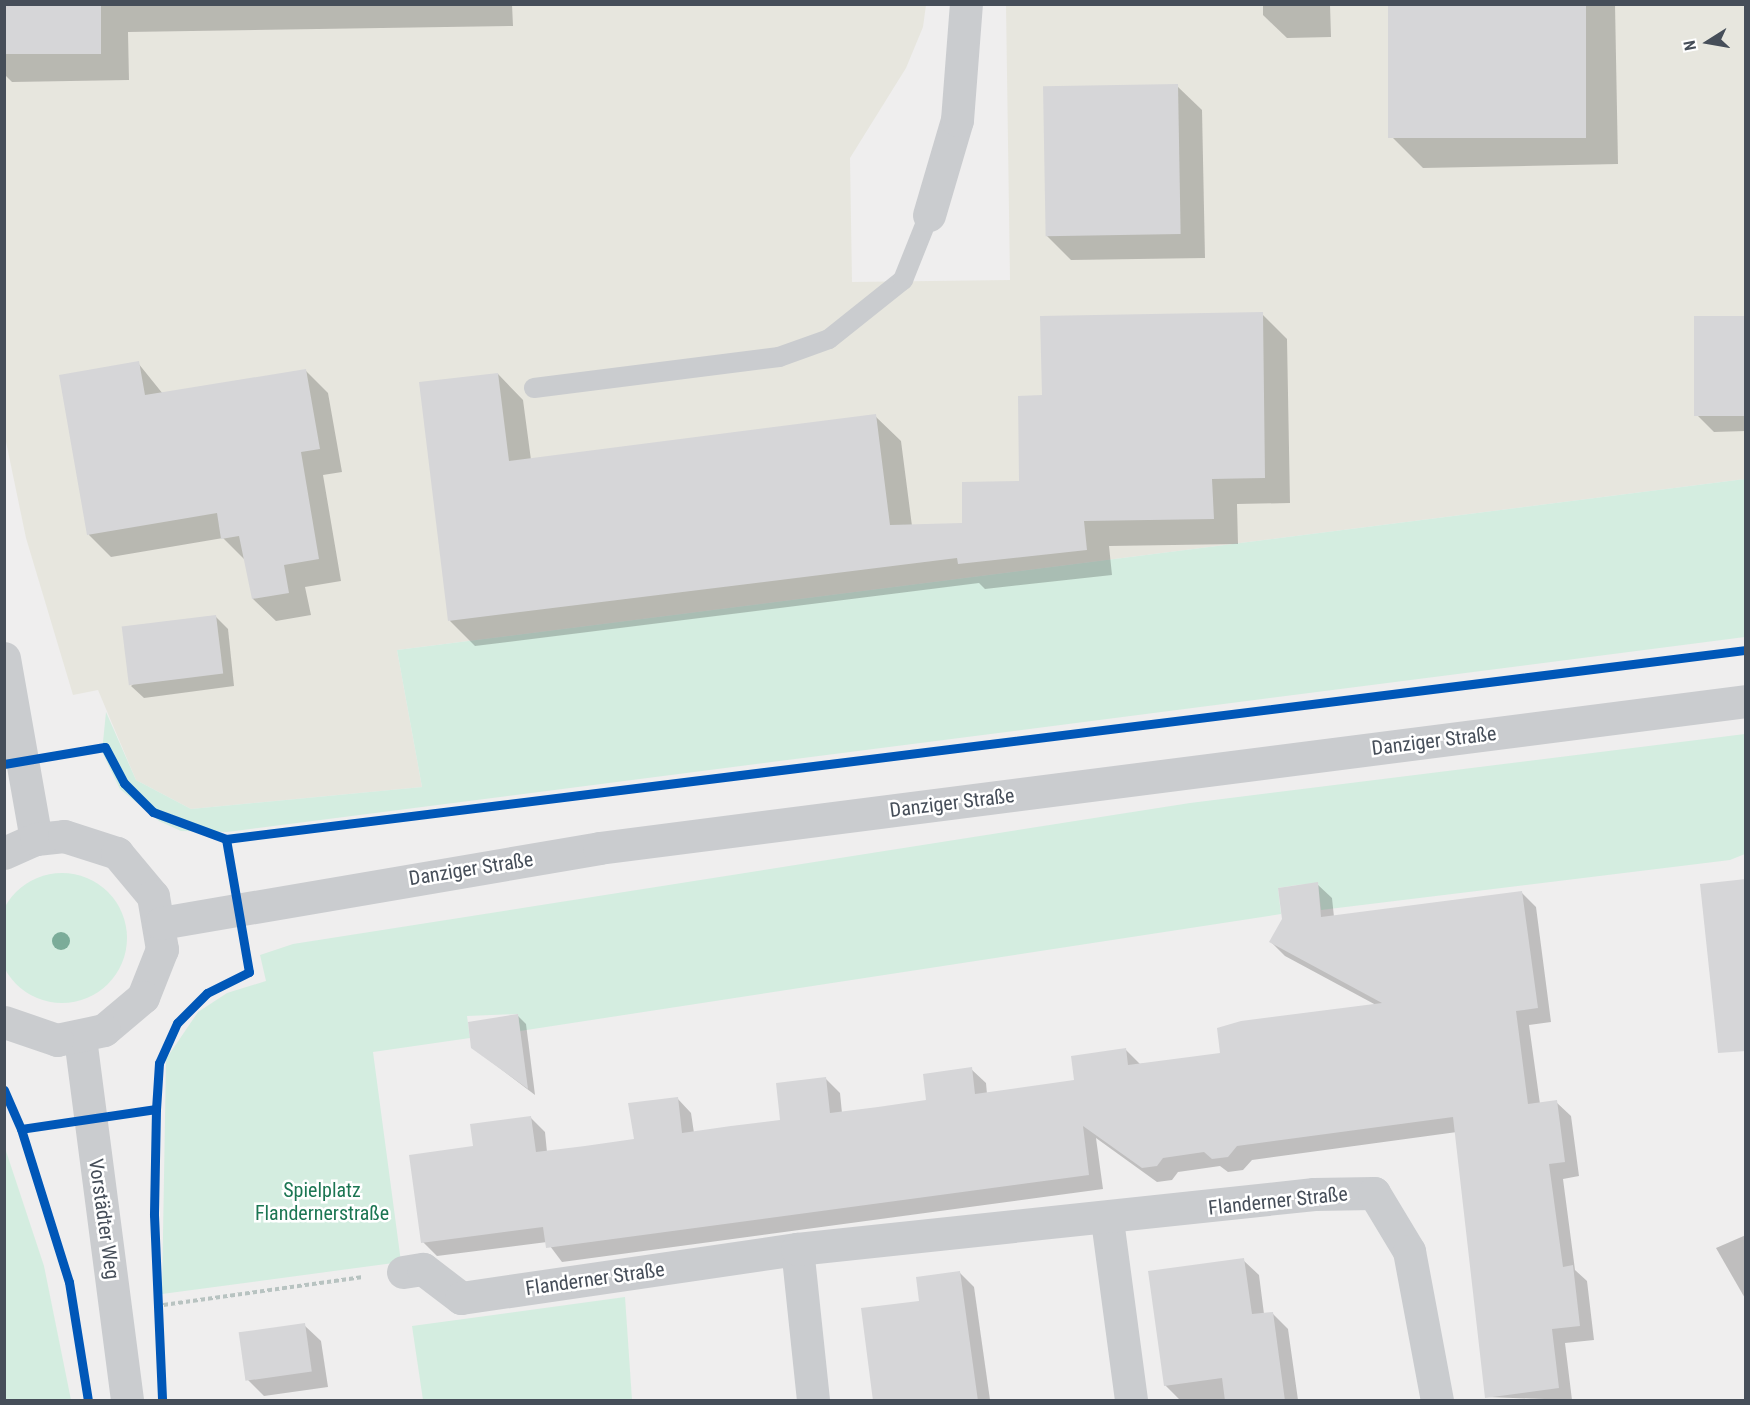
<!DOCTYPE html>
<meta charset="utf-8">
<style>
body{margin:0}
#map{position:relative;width:1750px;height:1405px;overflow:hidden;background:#efeeee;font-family:"Roboto Condensed",sans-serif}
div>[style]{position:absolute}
.commercial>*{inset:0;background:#e7e6de}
.green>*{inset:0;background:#d4ede0}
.round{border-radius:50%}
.shadow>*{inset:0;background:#0003}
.building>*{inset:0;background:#d6d6d8;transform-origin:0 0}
.path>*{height:4px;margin-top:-2px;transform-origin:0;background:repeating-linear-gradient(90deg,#b8c3c1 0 4.5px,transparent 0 7.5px)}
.service>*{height:20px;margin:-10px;padding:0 10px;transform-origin:10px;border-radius:10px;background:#cacccf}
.minor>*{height:33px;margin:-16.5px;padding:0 16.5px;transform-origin:16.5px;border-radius:16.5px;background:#cacccf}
.tertiary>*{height:33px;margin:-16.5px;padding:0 16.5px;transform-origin:16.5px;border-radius:16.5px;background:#cacccf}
.cycleway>*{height:9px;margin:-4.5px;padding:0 4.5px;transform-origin:4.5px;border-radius:4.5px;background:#0057b8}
.trees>*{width:18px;height:18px;margin:-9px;border-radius:50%;background:#7bac99}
span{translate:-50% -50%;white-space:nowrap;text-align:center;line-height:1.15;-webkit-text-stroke:5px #fff;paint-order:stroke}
.street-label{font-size:20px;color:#464e59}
.park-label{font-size:20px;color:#1c7653}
.frame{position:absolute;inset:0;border:6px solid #464e59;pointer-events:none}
.north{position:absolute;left:1678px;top:12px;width:60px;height:60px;-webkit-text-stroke:4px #fff;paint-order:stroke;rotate:259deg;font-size:16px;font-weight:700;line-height:24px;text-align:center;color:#464e59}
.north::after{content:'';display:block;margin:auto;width:21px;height:27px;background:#464e59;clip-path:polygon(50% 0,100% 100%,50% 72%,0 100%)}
</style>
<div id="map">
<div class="commercial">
<div style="clip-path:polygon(4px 5px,926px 5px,923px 27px,906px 68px,850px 158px,852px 282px,1010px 280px,1006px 5px,1745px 5px,1745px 479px,397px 650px,422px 787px,191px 809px,136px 780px,98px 690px,73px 695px,26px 538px,4px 432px)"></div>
</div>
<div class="green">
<div style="clip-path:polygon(1745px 479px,1745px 637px,227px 832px,181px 831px,159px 821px,120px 789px,102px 752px,106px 712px,136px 780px,191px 809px,422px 787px,397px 650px)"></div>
<div style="clip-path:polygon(1745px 734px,1745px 854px,1730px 860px,1321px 910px,1318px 883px,1297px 885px,1278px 888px,1281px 914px,520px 1031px,518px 1014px,467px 1016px,470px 1038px,373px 1052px,401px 1262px,162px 1294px,166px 1059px,198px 1012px,227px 993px,266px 981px,260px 955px,293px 944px,1190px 803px)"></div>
<div class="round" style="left:-3px;top:873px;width:130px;height:130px"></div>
<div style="clip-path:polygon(5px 1148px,44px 1266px,71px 1400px,5px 1400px)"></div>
<div style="clip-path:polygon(625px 1297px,632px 1400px,423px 1400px,412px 1326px)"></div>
</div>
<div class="shadow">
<div style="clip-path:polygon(4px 4px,512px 4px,513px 26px,128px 32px,129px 80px,12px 82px,4px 74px)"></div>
<div style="clip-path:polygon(1263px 4px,1330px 4px,1331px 37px,1287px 38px,1263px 15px)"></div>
<div style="clip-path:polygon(1390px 4px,1615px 4px,1618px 164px,1423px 168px,1392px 137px)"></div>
<div style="clip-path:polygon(1177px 86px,1202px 110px,1205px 258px,1071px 260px,1047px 236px)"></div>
<div style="clip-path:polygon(1262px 314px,1287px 339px,1290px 503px,1237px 504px,1238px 544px,1109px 546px,1112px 575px,985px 589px,979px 583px,475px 646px,450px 621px,498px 374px,523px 400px,531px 460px,875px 416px,901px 441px,912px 526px,964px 525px,1021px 483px,1043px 397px)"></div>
<div style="clip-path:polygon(1746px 317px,1746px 431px,1714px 432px,1697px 415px)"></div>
<div style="clip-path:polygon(138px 363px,163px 394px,306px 371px,328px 393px,342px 472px,323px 475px,341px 581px,305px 587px,311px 615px,276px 621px,253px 599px,246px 561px,223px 538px,111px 557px,89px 535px,61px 377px)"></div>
<div style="clip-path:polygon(216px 617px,228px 629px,234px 686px,144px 698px,131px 686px)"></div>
<div style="clip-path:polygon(1317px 884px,1332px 898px,1334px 917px,1521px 892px,1536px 907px,1551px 1022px,1529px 1025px,1540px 1104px,1556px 1102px,1571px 1116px,1579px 1176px,1563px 1179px,1575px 1270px,1587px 1281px,1594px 1340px,1565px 1343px,1572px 1400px,1487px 1397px,1457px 1132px,1252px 1160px,1243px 1170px,1228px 1172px,1220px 1166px,1178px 1172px,1172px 1180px,1157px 1182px,1096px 1138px,1103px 1189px,562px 1262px,547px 1242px,437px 1256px,423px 1242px,475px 1148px,530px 1117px,545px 1132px,547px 1152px,636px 1140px,677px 1098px,691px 1113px,694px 1133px,782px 1121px,825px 1078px,840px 1093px,842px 1113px,928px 1101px,971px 1069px,986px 1083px,987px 1094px,1076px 1082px,1125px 1049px,1140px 1064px,1222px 1055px,1376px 1005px,1285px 956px,1271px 942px)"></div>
<div style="clip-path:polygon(518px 1016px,526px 1024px,535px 1095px,472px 1047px)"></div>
<div style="clip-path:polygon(1746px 1235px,1746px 1300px,1716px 1248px)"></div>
<div style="clip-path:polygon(1243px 1260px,1259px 1275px,1264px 1314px,1272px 1313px,1288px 1329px,1298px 1400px,1180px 1400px,1165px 1385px)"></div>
<div style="clip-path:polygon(959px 1272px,974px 1287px,990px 1400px,874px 1400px,920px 1302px)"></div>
<div style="clip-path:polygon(304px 1325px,321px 1341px,328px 1387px,264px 1396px,247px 1379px)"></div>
</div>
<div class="building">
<div style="left:4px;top:4px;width:97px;height:50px"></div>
<div style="left:1388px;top:4px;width:198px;height:134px"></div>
<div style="left:1178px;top:84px;width:150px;height:135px;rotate:89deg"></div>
<div style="clip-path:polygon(1263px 312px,1265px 478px,1212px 479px,1214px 519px,1084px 521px,1087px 550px,958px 564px,957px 558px,448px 621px,419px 382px,498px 373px,509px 461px,876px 414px,890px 525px,962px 523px,962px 482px,1019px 481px,1018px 396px,1042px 395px,1040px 316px)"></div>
<div style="left:1694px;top:316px;width:52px;height:100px"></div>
<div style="clip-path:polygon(139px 361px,145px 395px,306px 369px,320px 449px,301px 452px,319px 559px,284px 565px,289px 593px,252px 599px,239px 536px,221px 539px,217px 513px,87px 535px,59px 375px)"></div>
<div style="left:216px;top:615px;width:59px;height:95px;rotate:83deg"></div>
<div style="clip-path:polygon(1746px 879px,1746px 1051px,1718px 1053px,1700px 884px)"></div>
<div style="clip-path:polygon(1318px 882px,1321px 917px,1522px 891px,1538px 1008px,1516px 1011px,1528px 1104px,1557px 1100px,1565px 1162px,1549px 1164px,1563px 1267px,1573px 1265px,1580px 1326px,1552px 1329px,1559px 1388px,1485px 1398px,1453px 1117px,1237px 1146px,1228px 1157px,1212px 1159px,1204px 1152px,1163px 1158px,1157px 1166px,1142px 1168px,1083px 1126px,1089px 1175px,546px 1248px,543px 1227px,421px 1243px,409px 1155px,473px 1146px,470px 1124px,531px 1116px,536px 1152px,585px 1146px,634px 1139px,628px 1103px,678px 1097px,682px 1133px,731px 1126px,780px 1120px,776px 1083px,826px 1077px,830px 1113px,878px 1107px,926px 1100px,923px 1074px,972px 1067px,975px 1094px,1074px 1080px,1071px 1056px,1126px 1048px,1128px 1065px,1220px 1053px,1217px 1028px,1241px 1021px,1382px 1003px,1269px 942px,1282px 919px,1278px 888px)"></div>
<div style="clip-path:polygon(518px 1014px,528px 1089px,471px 1048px,468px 1022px)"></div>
<div style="clip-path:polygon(1244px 1258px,1252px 1314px,1273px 1312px,1285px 1401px,1225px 1401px,1222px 1378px,1164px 1386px,1148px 1271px)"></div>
<div style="clip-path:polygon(960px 1271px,978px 1401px,873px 1401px,861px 1308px,919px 1301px,916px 1277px)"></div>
<div style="left:305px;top:1323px;width:49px;height:67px;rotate:82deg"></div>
</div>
<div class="path">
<div style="left:156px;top:1306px;width:209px;rotate:-8deg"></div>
</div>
<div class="service">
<div style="left:534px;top:388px;width:247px;rotate:-7.2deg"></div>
<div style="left:779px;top:357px;width:53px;rotate:-19.8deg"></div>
<div style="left:829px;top:339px;width:95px;rotate:-38.6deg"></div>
<div style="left:903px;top:280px;width:70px;rotate:-68.2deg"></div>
</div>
<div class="minor">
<div style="left:929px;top:215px;width:99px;rotate:-73.6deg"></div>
<div style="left:957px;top:120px;width:116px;rotate:-85.6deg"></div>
<div style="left:4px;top:658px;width:184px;rotate:80deg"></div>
<div style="left:80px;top:1038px;width:365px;rotate:82.6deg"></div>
<div style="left:1107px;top:1220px;width:182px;rotate:82.4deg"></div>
<div style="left:403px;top:1272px;width:20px;rotate:-9deg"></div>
<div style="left:423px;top:1269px;width:48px;rotate:37.3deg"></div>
<div style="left:461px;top:1298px;width:340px;rotate:-8.3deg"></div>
<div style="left:813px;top:1400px;width:152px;rotate:-96deg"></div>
<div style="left:797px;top:1249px;width:520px;rotate:-6.07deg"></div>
<div style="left:1314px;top:1194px;width:60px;rotate:-1deg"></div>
<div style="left:1374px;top:1193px;width:68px;rotate:58.9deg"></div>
<div style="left:1409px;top:1251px;width:152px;rotate:79.4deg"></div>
</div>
<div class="tertiary">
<div style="left:4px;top:853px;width:35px;rotate:-24deg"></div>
<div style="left:36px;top:839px;width:28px;rotate:-6deg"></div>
<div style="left:64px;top:836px;width:56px;rotate:17.8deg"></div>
<div style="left:117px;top:853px;width:56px;rotate:50.1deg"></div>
<div style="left:153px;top:896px;width:54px;rotate:80.4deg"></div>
<div style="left:162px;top:949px;width:52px;rotate:111.6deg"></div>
<div style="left:143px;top:997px;width:51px;rotate:139.8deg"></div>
<div style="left:104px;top:1030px;width:48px;rotate:168deg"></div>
<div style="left:57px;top:1040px;width:56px;rotate:-161.2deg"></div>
<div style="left:161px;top:923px;width:444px;rotate:-9.7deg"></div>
<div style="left:599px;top:848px;width:1156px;rotate:-7.3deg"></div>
</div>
<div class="cycleway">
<div style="left:4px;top:764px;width:102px;rotate:-9.6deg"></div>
<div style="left:105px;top:747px;width:41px;rotate:62.2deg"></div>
<div style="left:124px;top:783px;width:41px;rotate:45deg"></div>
<div style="left:153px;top:812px;width:78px;rotate:20.3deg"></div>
<div style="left:226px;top:839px;width:135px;rotate:80.2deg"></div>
<div style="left:249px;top:972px;width:47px;rotate:153.4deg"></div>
<div style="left:207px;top:993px;width:42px;rotate:135deg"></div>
<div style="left:177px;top:1023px;width:44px;rotate:114.2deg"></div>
<div style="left:159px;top:1063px;width:46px;rotate:93.7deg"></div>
<div style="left:156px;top:1109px;width:136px;rotate:171.6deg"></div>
<div style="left:21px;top:1129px;width:43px;rotate:-113.6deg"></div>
<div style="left:226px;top:839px;width:1532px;rotate:-7.09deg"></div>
<div style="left:156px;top:1109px;width:106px;rotate:91.1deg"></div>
<div style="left:154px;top:1215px;width:185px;rotate:87.5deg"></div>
<div style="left:21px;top:1129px;width:160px;rotate:72.6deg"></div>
<div style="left:69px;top:1282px;width:120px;rotate:80.9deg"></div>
</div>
<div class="trees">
<div style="left:61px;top:941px"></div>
</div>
<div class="street-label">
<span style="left:1434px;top:741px;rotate:-7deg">Danziger Straße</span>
<span style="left:952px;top:803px;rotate:-7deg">Danziger Straße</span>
<span style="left:471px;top:869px;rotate:-9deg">Danziger Straße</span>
<span style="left:1278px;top:1201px;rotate:-6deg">Flanderner Straße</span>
<span style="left:104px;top:1219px;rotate:82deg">Vorstädter Weg</span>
<span style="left:595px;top:1279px;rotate:-8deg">Flanderner Straße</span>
</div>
<div class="park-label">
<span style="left:322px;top:1202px">Spielplatz<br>Flandernerstraße</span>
</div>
<div class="frame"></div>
<div class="north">N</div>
</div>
